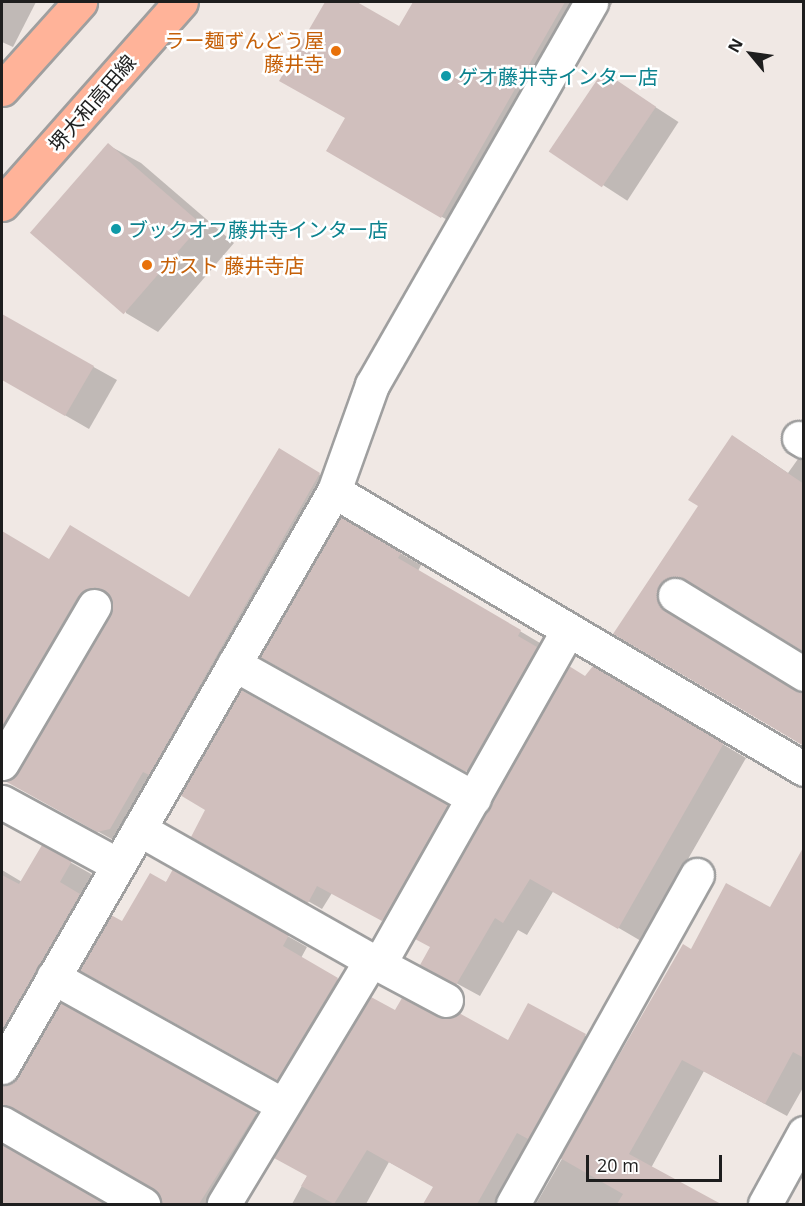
<!DOCTYPE html>
<meta charset="utf-8">
<style>
body{margin:0}
#map{position:relative;width:805px;height:1206px;overflow:hidden;background:#f0e8e4;font-family:"Open Sans","Noto Sans JP",sans-serif}
div>[style]{position:absolute}
.shadow>*{inset:0;background:#0003;transform-origin:0 0}
.building>*{inset:0;background:#d0bfbd;transform-origin:0 0}
.roads{filter:drop-shadow(2px 0 #9f9f9f) drop-shadow(-2px 0 #9f9f9f) drop-shadow(0 2px #9f9f9f) drop-shadow(0 -2px #9f9f9f)}
.minor>*{height:33px;margin:-16.5px;padding:0 16.5px;transform-origin:16.5px;border-radius:16.5px;background:#fff}
.major>*{height:33px;margin:-16.5px;padding:0 16.5px;transform-origin:16.5px;border-radius:16.5px;background:#ffb399}
.dots>*{width:16px;height:16px;translate:-50% -50%;box-sizing:border-box;border:3px solid #fff;border-radius:50%}
span{translate:-50% -50%;white-space:nowrap;text-align:center;line-height:1.15;-webkit-text-stroke:5px #fff;paint-order:stroke}
.food-label{font-size:20px;color:#c56008}
.right{translate:-100% -50%;text-align:right}
.left{translate:0 -50%;text-align:left}
.culture-label{font-size:20px;color:#0d838f}
.street-label{font-size:20px;color:#1e1e1e}
.frame{position:absolute;inset:0;border:3px solid #1e1e1e;pointer-events:none}
.north{position:absolute;left:721px;top:24px;width:60px;height:60px;-webkit-text-stroke:4px #fff;paint-order:stroke;rotate:299deg;font-size:16px;font-weight:700;line-height:24px;text-align:center;color:#1e1e1e}
.north::after{content:'';display:block;margin:auto;width:21px;height:27px;background:#1e1e1e;clip-path:polygon(50% 0,100% 100%,50% 72%,0 100%)}
.scale{position:absolute;left:586px;top:1155px;width:136px;height:27px;box-sizing:border-box;border:3px solid #1e1e1e;border-top:0;padding-left:8px;font-size:18px;line-height:21px;white-space:nowrap;color:#1e1e1e;-webkit-text-stroke:4px #fff;paint-order:stroke}
</style>
<div id="map">
<div class="shadow">
<div style="clip-path:polygon(2px 2px,36px 2px,13px 47px,2px 42px)"></div>
<div style="clip-path:polygon(327px 2px,354px 2px,399px 28px,414px 2px,613px 2px,478px 238px,328px 150px,347px 118px,281px 81px)"></div>
<div style="left:603px;top:73px;width:90px;height:94px;rotate:33deg"></div>
<div style="clip-path:polygon(108px 145px,141px 163px,234px 243px,158px 332px,126px 313px)"></div>
<div style="clip-path:polygon(2px 316px,117px 380px,89px 429px,2px 379px)"></div>
<div style="clip-path:polygon(754px 450px,788px 473px,798px 459px,804px 459px,804px 650px,707px 591px,689px 590px,680px 617px,687px 626px,615px 634px)"></div>
<div style="clip-path:polygon(evenodd,279px 451px,348px 491px,128px 848px,28px 793px,14px 776px,2px 769px,2px 533px,54px 564px,190px 598px,279px 451px,112px 611px,42px 733px,39px 732px,112px 611px)"></div>
<div style="clip-path:polygon(341px 519px,421px 565px,418px 571px,540px 643px,537px 649px,556px 660px,487px 782px,282px 668px)"></div>
<div style="clip-path:polygon(594px 668px,746px 758px,641px 941px,554px 890px,527px 935px,518px 930px,480px 996px,445px 977px,586px 677px)"></div>
<div style="clip-path:polygon(242px 692px,460px 814px,396px 927px,332px 893px,322px 909px,193px 836px,207px 810px)"></div>
<div style="clip-path:polygon(43px 847px,93px 875px,8px 1071px,7px 1085px,13px 1084px,61px 1005px,279px 1126px,229px 1204px,161px 1204px,160px 1193px,2px 1093px,2px 870px,22px 882px)"></div>
<div style="clip-path:polygon(804px 851px,804px 1086px,787px 1116px,704px 1071px,651px 1168px,718px 1204px,536px 1204px,684px 947px,691px 951px,771px 909px)"></div>
<div style="clip-path:polygon(173px 872px,307px 947px,301px 958px,356px 990px,296px 1090px,100px 980px)"></div>
<div style="clip-path:polygon(529px 1005px,608px 1048px,520px 1204px,425px 1204px,435px 1187px,389px 1162px,366px 1204px,292px 1204px,396px 1012px,437px 1018px,509px 1042px)"></div>
<div style="clip-path:polygon(10px 1151px,64px 1182px,52px 1204px,2px 1204px,2px 1167px)"></div>
</div>
<div class="building">
<div style="clip-path:polygon(325px 2px,357px 2px,399px 26px,413px 2px,565px 2px,441px 218px,326px 151px,345px 118px,279px 81px)"></div>
<div style="left:603px;top:71px;width:64px;height:97px;rotate:34deg"></div>
<div style="left:108px;top:143px;width:124px;height:119px;rotate:41deg"></div>
<div style="clip-path:polygon(2px 314px,94px 366px,65px 416px,2px 380px)"></div>
<div style="clip-path:polygon(732px 435px,804px 484px,804px 652px,684px 579px,666px 579px,656px 595px,665px 611px,804px 693px,804px 746px,613px 634px,698px 506px,688px 500px)"></div>
<div style="clip-path:polygon(279px 448px,320px 473px,149px 775px,143px 772px,110px 829px,97px 832px,5px 781px,18px 772px,113px 606px,110px 596px,95px 587px,78px 596px,2px 727px,2px 531px,49px 559px,70px 525px,189px 597px)"></div>
<div style="clip-path:polygon(341px 517px,401px 553px,398px 558px,521px 630px,518px 636px,537px 647px,466px 772px,260px 657px)"></div>
<div style="clip-path:polygon(569px 666px,585px 676px,593px 666px,724px 743px,618px 929px,530px 879px,503px 923px,495px 918px,456px 985px,420px 965px,430px 947px,415px 939px)"></div>
<div style="clip-path:polygon(241px 690px,448px 805px,382px 921px,317px 886px,308px 903px,191px 837px,205px 810px,180px 795px)"></div>
<div style="clip-path:polygon(42px 845px,72px 861px,60px 882px,80px 894px,2px 1030px,2px 875px,19px 884px)"></div>
<div style="clip-path:polygon(804px 846px,804px 1058px,793px 1052px,765px 1104px,682px 1060px,629px 1154px,721px 1204px,617px 1204px,623px 1194px,560px 1158px,683px 944px,691px 949px,726px 883px,770px 907px)"></div>
<div style="clip-path:polygon(173px 869px,289px 935px,283px 946px,338px 978px,277px 1080px,79px 970px,111px 915px,122px 921px,150px 873px,166px 882px)"></div>
<div style="clip-path:polygon(371px 997px,395px 1010px,402px 998px,438px 1017px,447px 1019px,459px 1013px,508px 1040px,528px 1003px,586px 1034px,528px 1139px,517px 1133px,477px 1204px,423px 1204px,433px 1187px,367px 1150px,334px 1204px,301px 1186px,307px 1176px,274px 1158px)"></div>
<div style="clip-path:polygon(61px 1003px,257px 1112px,199px 1204px,162px 1204px,152px 1188px,2px 1104px,2px 1086px,18px 1076px)"></div>
<div style="clip-path:polygon(2px 1144px,106px 1204px,2px 1204px)"></div>
</div>
<div class="roads">
<div class="minor">
<div style="left:799px;top:438px;width:6px;rotate:31deg"></div>
<div style="left:334px;top:491px;width:113px;rotate:-70.3deg"></div>
<div style="left:372px;top:385px;width:441px;rotate:-60.2deg"></div>
<div style="left:675px;top:595px;width:151px;rotate:31.5deg"></div>
<div style="left:234px;top:664px;width:275px;rotate:29.2deg"></div>
<div style="left:2px;top:763px;width:182px;rotate:-59.6deg"></div>
<div style="left:2px;top:802px;width:132px;rotate:28.5deg"></div>
<div style="left:139px;top:829px;width:266px;rotate:29.5deg"></div>
<div style="left:371px;top:960px;width:285px;rotate:121.1deg"></div>
<div style="left:371px;top:960px;width:85px;rotate:28.1deg"></div>
<div style="left:379px;top:964px;width:384px;rotate:-60.5deg"></div>
<div style="left:53px;top:977px;width:263px;rotate:29.1deg"></div>
<div style="left:2px;top:1067px;width:665px;rotate:-60.04deg"></div>
<div style="left:334px;top:491px;width:546px;rotate:30.6deg"></div>
<div style="left:2px;top:1123px;width:163px;rotate:29.9deg"></div>
<div style="left:513px;top:1204px;width:377px;rotate:-60.8deg"></div>
<div style="left:765px;top:1204px;width:81px;rotate:-61.2deg"></div>
</div>
<div class="major">
<div style="left:2px;top:89px;width:117px;rotate:-48.1deg"></div>
<div style="left:2px;top:204px;width:270px;rotate:-48.5deg"></div>
</div>
</div>
<div class="dots">
<div style="left:336px;top:51px;background:#e8710a"></div>
<div style="left:446px;top:76px;background:#0f9aa8"></div>
<div style="left:116px;top:229px;background:#0f9aa8"></div>
<div style="left:147px;top:265px;background:#e8710a"></div>
</div>
<div class="food-label">
<span class="right" style="left:324px;top:52px">ラー麺ずんどう屋<br>藤井寺</span>
<span class="left" style="left:159px;top:265px">ガスト 藤井寺店</span>
</div>
<div class="culture-label">
<span class="left" style="left:458px;top:76px">ゲオ藤井寺インター店</span>
<span class="left" style="left:128px;top:229px">ブックオフ藤井寺インター店</span>
</div>
<div class="street-label">
<span style="left:92px;top:103px;rotate:-49deg">堺大和高田線</span>
</div>
<div class="frame"></div>
<div class="north">N</div>
<div class="scale">20 m</div>
</div>
